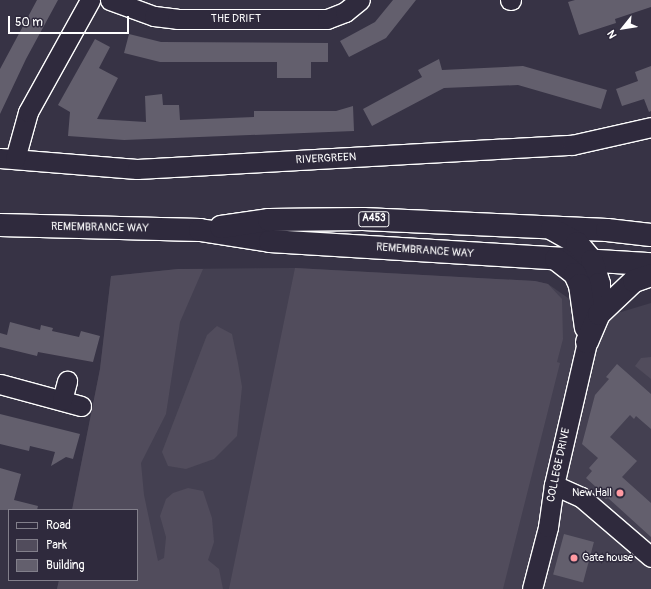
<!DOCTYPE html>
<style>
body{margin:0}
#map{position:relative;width:651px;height:589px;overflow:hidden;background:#373345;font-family:Pangolin,sans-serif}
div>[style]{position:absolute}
.built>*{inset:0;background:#444051}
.green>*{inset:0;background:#514c5c}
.building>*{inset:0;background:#635f6d;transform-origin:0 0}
.roads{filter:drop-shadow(1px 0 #fff) drop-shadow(-1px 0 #fff) drop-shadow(0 1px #fff) drop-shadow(0 -1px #fff)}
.minor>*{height:19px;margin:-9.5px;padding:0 9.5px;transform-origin:9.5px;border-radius:9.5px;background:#2f2a3d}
.highway>*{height:22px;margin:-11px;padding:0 11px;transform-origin:11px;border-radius:11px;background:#2f2a3d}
.dots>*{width:11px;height:11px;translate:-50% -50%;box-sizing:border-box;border:2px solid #2f2a3d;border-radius:50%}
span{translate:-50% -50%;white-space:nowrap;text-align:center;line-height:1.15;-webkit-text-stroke:3px #2f2a3d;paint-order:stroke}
.shield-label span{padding:1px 3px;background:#2f2a3d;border:1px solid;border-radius:3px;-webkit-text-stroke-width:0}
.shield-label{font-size:10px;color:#fff;font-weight:700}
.street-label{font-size:11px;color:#fff}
.poi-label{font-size:11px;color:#fff}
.right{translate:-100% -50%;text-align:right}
.left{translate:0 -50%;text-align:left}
.legend{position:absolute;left:8px;top:509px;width:130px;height:72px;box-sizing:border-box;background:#2f2a3d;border:1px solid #827f8b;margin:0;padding:5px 7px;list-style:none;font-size:12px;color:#fff}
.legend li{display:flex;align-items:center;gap:8px;height:20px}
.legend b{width:20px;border:1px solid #827f8b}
.north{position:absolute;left:603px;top:8px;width:40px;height:40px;-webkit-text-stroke:3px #2f2a3d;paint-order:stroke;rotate:240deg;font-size:11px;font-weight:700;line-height:16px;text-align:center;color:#fff}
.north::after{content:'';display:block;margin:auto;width:14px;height:18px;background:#fff;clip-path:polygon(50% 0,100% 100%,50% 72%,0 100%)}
.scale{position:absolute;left:8px;top:16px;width:121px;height:18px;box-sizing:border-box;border:2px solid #fff;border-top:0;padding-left:5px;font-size:12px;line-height:14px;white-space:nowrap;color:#fff;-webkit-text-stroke:3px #2f2a3d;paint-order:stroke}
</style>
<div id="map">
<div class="built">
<div style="clip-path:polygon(295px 268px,535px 281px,548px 284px,581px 307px,621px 312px,651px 303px,651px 589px,57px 589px,59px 580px,137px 580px,137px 510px,72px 510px,100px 369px,111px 276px,178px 269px)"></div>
</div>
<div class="green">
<div style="clip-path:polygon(295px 268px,535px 281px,548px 284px,562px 299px,563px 339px,557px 362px,560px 363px,503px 589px,229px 589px)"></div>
<div style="clip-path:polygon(178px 269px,203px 269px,180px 322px,166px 414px,141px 463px,144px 495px,158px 561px,164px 558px,166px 537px,160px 516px,166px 499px,173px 493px,188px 488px,203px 491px,212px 518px,214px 542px,208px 560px,219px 569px,223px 589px,57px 589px,59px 580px,137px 580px,137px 510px,72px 510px,100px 369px,111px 276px)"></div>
<div style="clip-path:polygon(217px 326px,232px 334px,238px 363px,242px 387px,237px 436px,214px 459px,186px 469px,168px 466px,162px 452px,207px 335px)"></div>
<div style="clip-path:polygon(651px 357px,651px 379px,635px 366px,641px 358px)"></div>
</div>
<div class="building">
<div style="clip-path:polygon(37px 0,58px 0,26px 59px,0 114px,0 69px)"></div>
<div style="clip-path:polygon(393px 0,416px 0,386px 38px,349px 57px,340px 41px,375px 22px)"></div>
<div style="clip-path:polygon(575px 0,651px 0,651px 7px,615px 19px,616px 23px,579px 35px,568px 2px)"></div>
<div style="clip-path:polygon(129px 34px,161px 42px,328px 43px,328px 62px,311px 62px,311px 78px,277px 78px,277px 62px,160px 62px,124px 53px)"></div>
<div style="clip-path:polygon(95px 39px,110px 47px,99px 68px,118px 78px,97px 119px,146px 122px,145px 96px,162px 94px,163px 105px,179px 105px,180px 120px,254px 117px,254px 111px,336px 111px,353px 106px,354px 131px,124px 140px,68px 136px,70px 112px,58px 105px)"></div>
<div style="clip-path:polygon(439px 59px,442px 70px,523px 66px,607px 90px,601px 109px,518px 85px,444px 88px,372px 126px,363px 109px,422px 77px,418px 70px)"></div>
<div style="clip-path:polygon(651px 66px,651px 111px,649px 112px,644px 99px,622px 106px,616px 89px,638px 81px,635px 72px)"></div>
<div style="clip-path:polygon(10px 322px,40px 330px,41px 325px,53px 328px,52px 331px,79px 337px,81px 331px,100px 336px,93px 362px,38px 352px,37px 356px,0 347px,0 333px,7px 335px)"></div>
<div style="clip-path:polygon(617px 364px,651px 394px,651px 429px,636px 416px,634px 419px,630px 415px,610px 437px,637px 461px,622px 477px,651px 503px,651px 537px,608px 498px,606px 499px,594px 489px,596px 487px,586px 478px,592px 471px,589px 468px,598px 458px,582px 444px,595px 395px,609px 379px,606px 377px)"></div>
<div style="clip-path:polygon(0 414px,80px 434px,73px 459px,66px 457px,51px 466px,55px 452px,30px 446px,29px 451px,0 444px)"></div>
<div style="clip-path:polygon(0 468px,21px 474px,14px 500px,38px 506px,37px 510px,0 510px)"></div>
<div style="left:564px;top:534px;width:31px;height:42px;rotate:15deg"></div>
</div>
<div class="roads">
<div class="minor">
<div style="left:110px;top:0;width:47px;rotate:20deg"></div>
<div style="left:154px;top:16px;width:23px;rotate:7deg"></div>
<div style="left:177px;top:19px;width:150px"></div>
<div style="left:327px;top:19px;width:19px;rotate:-21deg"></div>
<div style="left:345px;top:12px;width:19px;rotate:-39deg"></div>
<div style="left:510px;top:0;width:1px"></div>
<div style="left:0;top:158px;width:137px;rotate:4.6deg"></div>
<div style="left:137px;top:169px;width:436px;rotate:-3.2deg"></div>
<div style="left:572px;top:145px;width:81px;rotate:-12.8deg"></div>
<div style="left:15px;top:159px;width:49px;rotate:-74.5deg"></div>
<div style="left:28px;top:112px;width:128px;rotate:-61deg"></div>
<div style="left:0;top:384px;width:84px;rotate:15.2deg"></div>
<div style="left:62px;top:400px;width:20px;rotate:-75deg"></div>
<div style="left:554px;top:485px;width:30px;rotate:24deg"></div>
<div style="left:581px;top:497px;width:92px;rotate:40.6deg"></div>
<div style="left:532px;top:589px;width:64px;rotate:-75.5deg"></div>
<div style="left:548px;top:527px;width:42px;rotate:-81.9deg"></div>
<div style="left:554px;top:485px;width:147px;rotate:-77deg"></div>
</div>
<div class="highway">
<div style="left:0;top:225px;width:200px;rotate:1.4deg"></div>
<div style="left:200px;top:230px;width:71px;rotate:8.9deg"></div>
<div style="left:270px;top:241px;width:382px;rotate:3.5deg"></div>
<div style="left:221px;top:227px;width:49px;rotate:-8.3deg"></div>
<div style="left:269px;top:220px;width:94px;rotate:-0.6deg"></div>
<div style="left:363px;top:219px;width:244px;rotate:2.6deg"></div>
<div style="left:607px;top:230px;width:44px;rotate:6.5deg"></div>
<div style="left:552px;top:229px;width:29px;rotate:29deg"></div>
<div style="left:577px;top:243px;width:23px;rotate:50deg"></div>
<div style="left:592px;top:261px;width:24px;rotate:73deg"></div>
<div style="left:599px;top:284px;width:30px;rotate:90deg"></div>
<div style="left:556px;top:259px;width:24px;rotate:38deg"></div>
<div style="left:575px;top:274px;width:12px;rotate:66deg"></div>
<div style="left:580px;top:285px;width:43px;rotate:82.1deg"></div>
<div style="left:587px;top:342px;width:30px;rotate:-67deg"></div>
<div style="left:599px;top:314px;width:48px;rotate:-43.3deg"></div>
<div style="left:634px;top:281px;width:18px;rotate:-19deg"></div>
</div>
</div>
<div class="dots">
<div style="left:620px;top:493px;background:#ff9aa2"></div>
<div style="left:574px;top:558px;background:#ff9aa2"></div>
</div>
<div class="shield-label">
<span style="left:374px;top:219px">A453</span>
</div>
<div class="street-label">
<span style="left:236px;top:19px">THE DRIFT</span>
<span style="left:326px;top:159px;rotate:-3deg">RIVERGREEN</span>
<span style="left:100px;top:228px;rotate:1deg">REMEMBRANCE WAY</span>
<span style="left:425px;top:251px;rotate:4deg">REMEMBRANCE WAY</span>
<span style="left:559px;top:465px;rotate:-78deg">COLLEGE DRIVE</span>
</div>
<div class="poi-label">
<span class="right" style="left:612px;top:493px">New Hall</span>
<span class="left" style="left:582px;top:558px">Gate house</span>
</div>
<ul class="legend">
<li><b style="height:5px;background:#2f2a3d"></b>Road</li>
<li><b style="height:11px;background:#514c5c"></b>Park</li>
<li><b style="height:11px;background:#635f6d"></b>Building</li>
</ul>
<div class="north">N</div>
<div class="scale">50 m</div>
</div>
